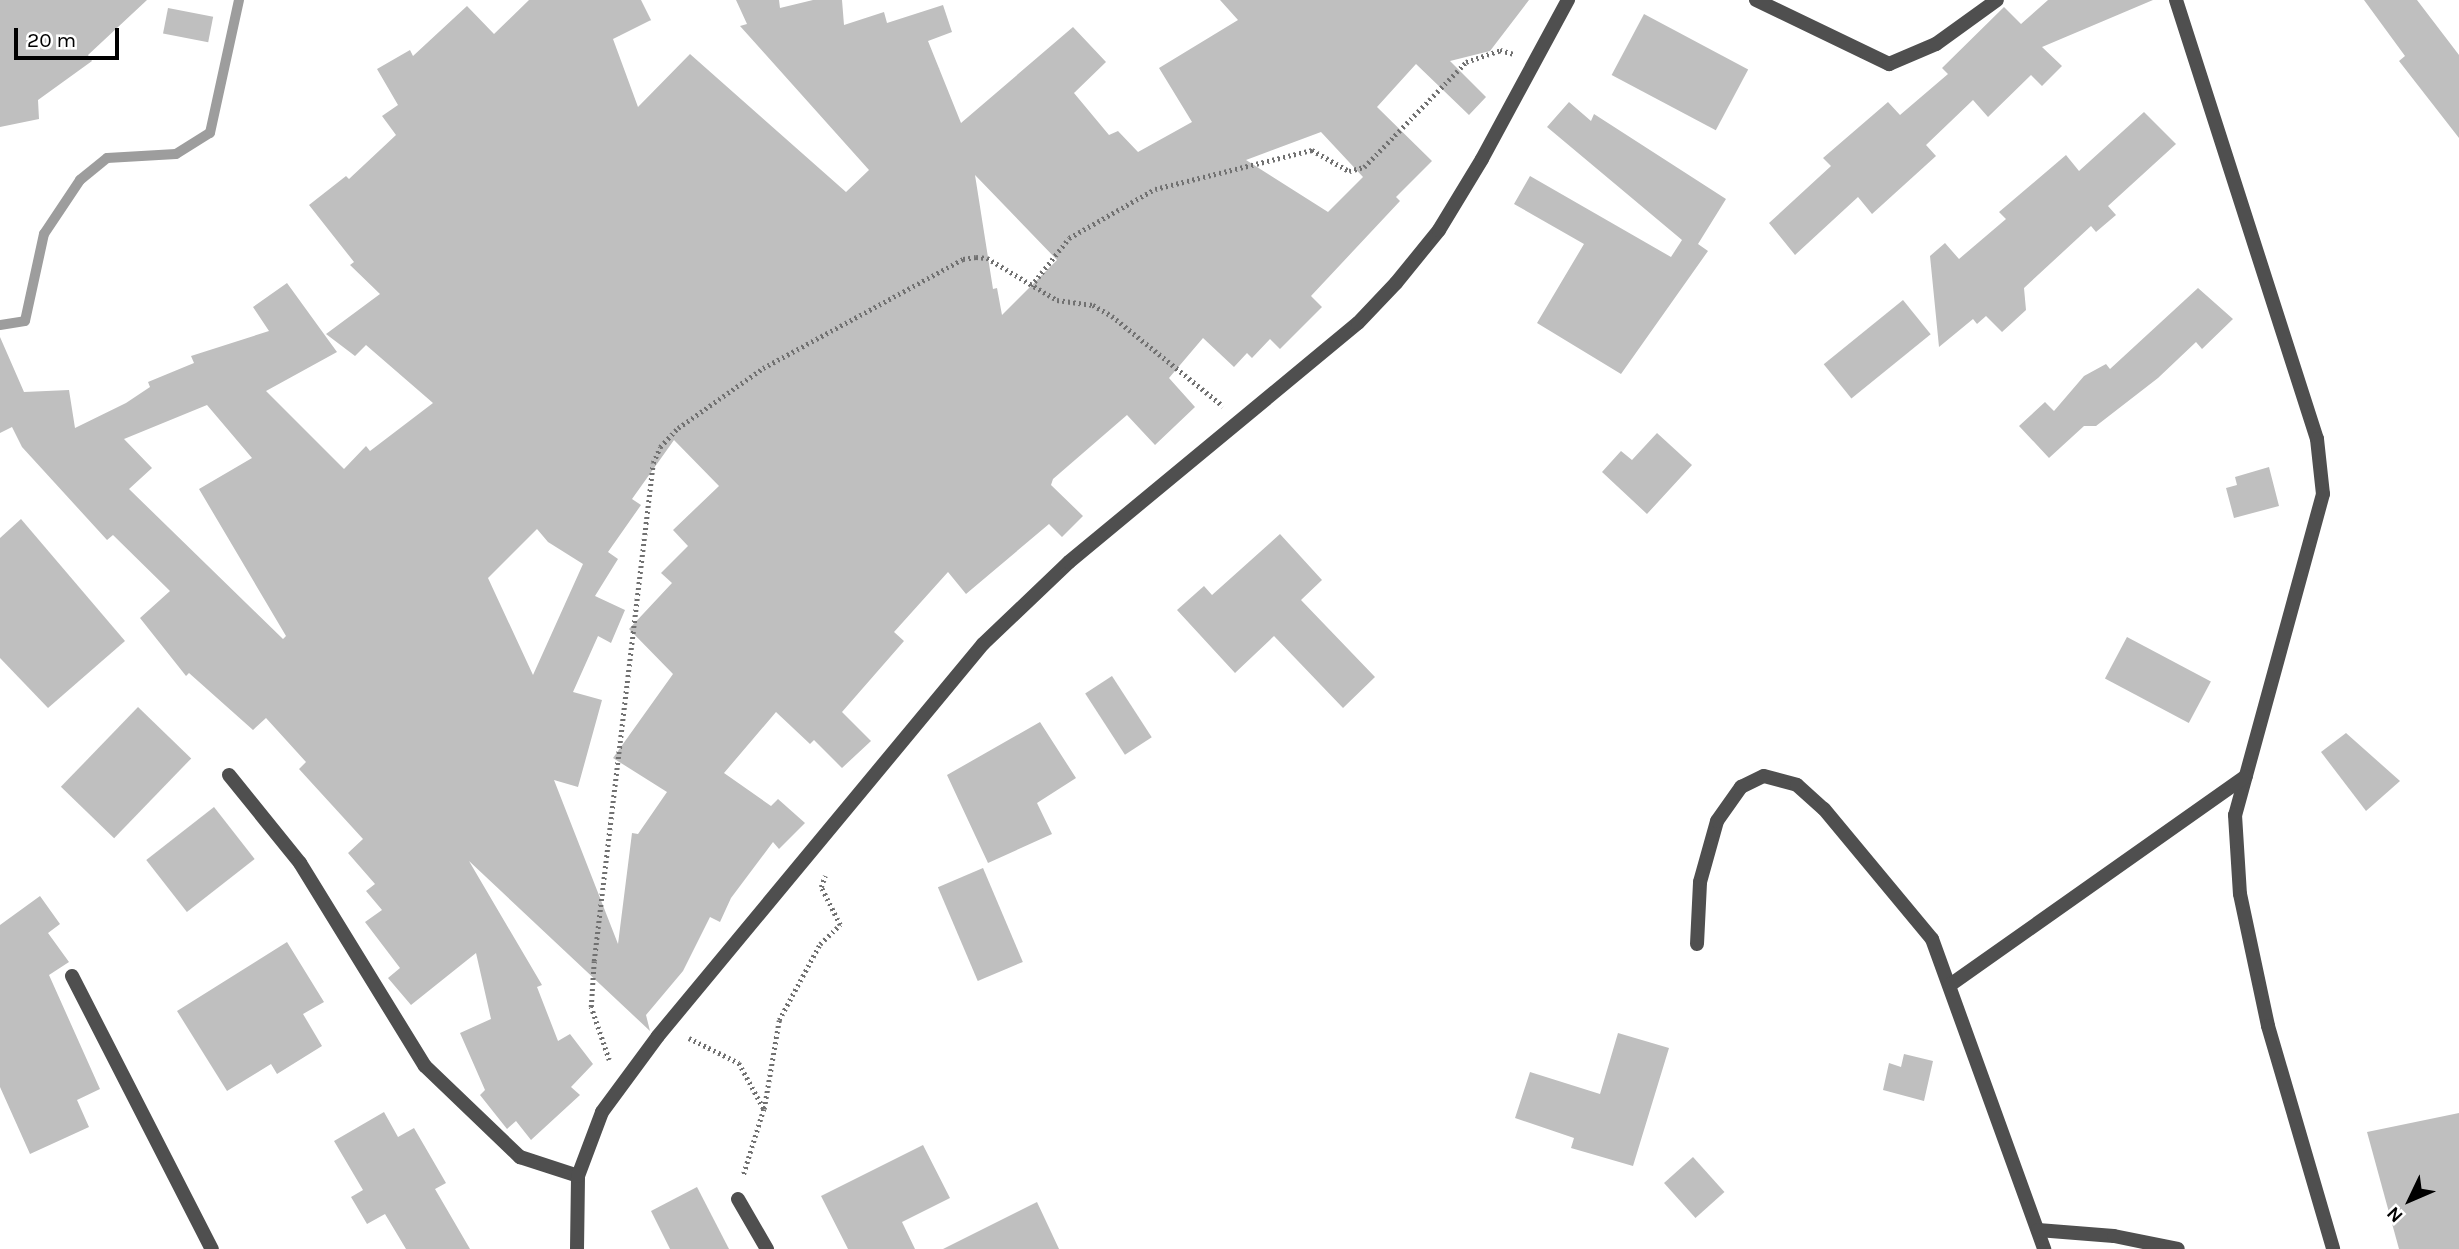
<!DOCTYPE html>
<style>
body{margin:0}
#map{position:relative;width:2459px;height:1249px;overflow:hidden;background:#fff;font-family:Karla,sans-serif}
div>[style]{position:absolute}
.stream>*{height:10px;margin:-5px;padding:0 5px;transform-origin:5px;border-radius:5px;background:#9d9d9d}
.building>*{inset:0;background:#bfbfbf;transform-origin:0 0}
.path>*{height:4.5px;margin-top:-2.25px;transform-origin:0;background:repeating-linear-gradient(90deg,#717171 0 2px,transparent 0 5.5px)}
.street>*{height:14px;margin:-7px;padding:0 7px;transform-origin:7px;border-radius:7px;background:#4f4f4f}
span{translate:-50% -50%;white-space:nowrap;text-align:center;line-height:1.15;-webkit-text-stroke:7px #fff;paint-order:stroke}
.north{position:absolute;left:2375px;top:1165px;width:70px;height:70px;-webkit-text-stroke:5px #fff;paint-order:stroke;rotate:226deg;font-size:19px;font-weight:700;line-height:28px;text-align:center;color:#000}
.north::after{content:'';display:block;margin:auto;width:24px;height:32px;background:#000;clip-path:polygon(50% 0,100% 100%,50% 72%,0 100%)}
.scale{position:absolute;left:14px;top:28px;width:105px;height:32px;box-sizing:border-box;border:4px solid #000;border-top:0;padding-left:9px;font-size:21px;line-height:24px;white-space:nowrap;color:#000;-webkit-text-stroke:5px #fff;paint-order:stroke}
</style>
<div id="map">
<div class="stream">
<div style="left:0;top:325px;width:25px;rotate:-9deg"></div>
<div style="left:25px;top:321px;width:89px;rotate:-77.7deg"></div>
<div style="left:44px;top:234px;width:65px;rotate:-56.3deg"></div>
<div style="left:80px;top:180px;width:35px;rotate:-39deg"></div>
<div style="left:107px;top:158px;width:69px;rotate:-3.3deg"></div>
<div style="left:176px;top:154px;width:40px;rotate:-32deg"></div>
<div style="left:210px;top:133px;width:136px;rotate:-77.7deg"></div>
</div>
<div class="building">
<div style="clip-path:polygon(0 0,147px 0,88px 55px,92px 61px,38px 100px,39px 119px,0 127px)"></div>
<div style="clip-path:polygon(evenodd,529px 0,641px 0,651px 20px,613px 39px,638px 107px,690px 54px,846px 192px,869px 170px,740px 26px,747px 24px,736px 0,779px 0,780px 8px,813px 0,842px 0,844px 25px,884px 12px,887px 23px,943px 5px,952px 32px,928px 41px,961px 123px,1073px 27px,1106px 62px,1074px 93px,1109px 135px,1118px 131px,1138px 152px,1192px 122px,1159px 68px,1238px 20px,1220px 0,1529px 0,1490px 51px,1450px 61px,1486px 97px,1469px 115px,1416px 64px,1377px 107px,1432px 161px,1396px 197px,1400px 201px,1311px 296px,1322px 307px,1280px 349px,1270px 339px,1252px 358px,1247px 353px,1234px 367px,1203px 338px,1169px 378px,1195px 407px,1155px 445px,1127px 415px,1053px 479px,1051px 485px,1083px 516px,1062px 537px,1049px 524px,966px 594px,948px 572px,894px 632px,904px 641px,842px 712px,871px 741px,842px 768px,814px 740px,810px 744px,776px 712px,724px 773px,771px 806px,778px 799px,805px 823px,779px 849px,773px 842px,731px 898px,720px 922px,710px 917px,683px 971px,646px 1015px,650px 1031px,469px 861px,542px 985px,537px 987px,558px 1041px,570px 1034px,593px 1064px,571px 1087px,580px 1095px,531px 1140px,516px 1121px,507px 1129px,480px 1095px,485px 1090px,460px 1033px,491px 1019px,476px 953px,411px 1005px,388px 978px,400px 968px,365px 922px,382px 910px,366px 891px,375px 884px,348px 853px,363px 839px,299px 769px,306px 762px,266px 718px,253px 730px,189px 673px,186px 676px,140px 618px,170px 591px,113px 535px,107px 540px,22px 447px,12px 427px,0 433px,0 337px,24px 392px,69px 390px,75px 428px,126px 403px,150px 387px,148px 382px,194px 363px,191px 356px,269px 331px,253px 307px,287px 283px,337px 352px,266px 391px,344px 469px,366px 446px,370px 451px,433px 403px,366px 345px,355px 356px,326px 334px,380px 294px,350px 265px,354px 262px,309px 205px,346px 176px,349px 179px,396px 135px,382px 116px,398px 105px,377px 69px,410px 50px,413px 56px,467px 6px,494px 34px,529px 0,1321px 132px,1363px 177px,1328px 212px,1246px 160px,1321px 132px,529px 0,975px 175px,1057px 260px,1002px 315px,997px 288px,993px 289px,975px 175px,529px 0,207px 405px,252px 458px,199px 489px,286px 636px,283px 639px,129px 489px,152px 468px,124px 439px,207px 405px,529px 0,674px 440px,719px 486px,673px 530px,688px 546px,661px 573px,672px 583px,629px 629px,673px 674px,613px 758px,667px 792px,638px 834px,632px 833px,618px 944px,554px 780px,578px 787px,602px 700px,573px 692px,598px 636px,611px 643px,625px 610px,595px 596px,618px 559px,608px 552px,641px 505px,632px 499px,674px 440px,529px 0,537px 529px,548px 542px,583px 564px,533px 675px,488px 578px,537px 529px)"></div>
<div style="clip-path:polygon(2048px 0,2153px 0,2042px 47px,2062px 66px,2042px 86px,2031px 75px,1988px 117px,1973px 100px,1926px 145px,1936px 156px,1872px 214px,1858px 197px,1795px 255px,1769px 223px,1831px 166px,1823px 158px,1888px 102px,1900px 115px,1948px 74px,1942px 68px,2004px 7px,2021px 24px)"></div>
<div style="clip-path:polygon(2364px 0,2417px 0,2459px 55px,2459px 138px,2399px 61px,2405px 56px)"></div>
<div style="left:168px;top:8px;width:46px;height:26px;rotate:11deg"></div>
<div style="left:1644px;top:14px;width:118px;height:69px;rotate:28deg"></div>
<div style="clip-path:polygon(1569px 102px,1591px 121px,1594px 114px,1726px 199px,1698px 244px,1708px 251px,1621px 374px,1537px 323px,1584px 244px,1514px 204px,1530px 176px,1671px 257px,1682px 240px,1547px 127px)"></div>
<div style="clip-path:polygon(2144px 112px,2176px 144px,2108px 206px,2116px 215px,2096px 232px,2091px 226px,2024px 288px,2026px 310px,2002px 332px,1986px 316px,1977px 324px,1973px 319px,1939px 347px,1930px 256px,1945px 243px,1959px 259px,2006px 219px,1999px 212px,2066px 155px,2079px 171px)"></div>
<div style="clip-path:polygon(2198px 288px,2233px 319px,2202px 349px,2196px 342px,2158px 378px,2096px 426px,2084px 426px,2049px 458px,2019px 426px,2045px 402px,2054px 411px,2084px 376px,2106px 364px,2110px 369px)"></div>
<div style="left:1903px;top:300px;width:44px;height:102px;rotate:51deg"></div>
<div style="clip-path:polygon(1657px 433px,1692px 465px,1647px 514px,1602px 472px,1621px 451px,1632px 460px)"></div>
<div style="clip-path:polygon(2269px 467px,2279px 506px,2234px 518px,2226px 488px,2237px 485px,2235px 477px)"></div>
<div style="clip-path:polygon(21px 519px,125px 641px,48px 708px,0 658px,0 538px)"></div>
<div style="clip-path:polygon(1280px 534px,1322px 580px,1301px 600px,1375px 677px,1343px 708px,1274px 636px,1235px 673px,1177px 610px,1204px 586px,1212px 595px)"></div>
<div style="left:2127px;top:637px;width:95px;height:47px;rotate:28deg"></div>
<div style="left:1112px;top:676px;width:73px;height:32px;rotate:57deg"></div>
<div style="left:138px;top:707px;width:74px;height:111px;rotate:44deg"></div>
<div style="clip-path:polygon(1040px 722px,1076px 778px,1037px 803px,1052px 834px,988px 863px,947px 775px)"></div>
<div style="clip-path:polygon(2346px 733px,2400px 781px,2366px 811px,2321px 752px)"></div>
<div style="left:214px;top:807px;width:66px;height:86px;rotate:52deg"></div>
<div style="left:983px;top:868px;width:102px;height:49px;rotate:67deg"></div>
<div style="clip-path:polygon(40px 896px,60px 924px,48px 933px,69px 962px,49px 975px,100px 1089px,77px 1100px,89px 1127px,30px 1154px,0 1087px,0 925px)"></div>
<div style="clip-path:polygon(287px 942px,324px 1002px,303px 1014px,322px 1046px,277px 1074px,271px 1064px,227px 1091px,177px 1011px)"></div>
<div style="clip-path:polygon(1618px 1033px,1669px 1048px,1633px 1166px,1571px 1148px,1574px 1138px,1515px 1118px,1530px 1072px,1600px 1094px)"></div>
<div style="clip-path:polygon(1904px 1054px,1933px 1061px,1924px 1101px,1883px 1090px,1889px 1063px,1901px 1067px)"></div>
<div style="clip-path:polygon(384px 1112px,398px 1137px,414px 1128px,446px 1183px,435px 1189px,470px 1249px,406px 1249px,385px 1214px,367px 1224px,351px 1197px,363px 1190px,334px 1141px)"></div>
<div style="clip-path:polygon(2459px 1113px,2459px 1249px,2399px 1249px,2367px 1132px)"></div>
<div style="clip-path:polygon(923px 1145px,950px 1198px,902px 1222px,915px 1249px,848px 1249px,821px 1196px)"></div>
<div style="left:1693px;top:1157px;width:47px;height:39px;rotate:48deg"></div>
<div style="clip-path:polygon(697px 1187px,729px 1249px,670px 1249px,651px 1211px)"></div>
<div style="clip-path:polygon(1037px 1202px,1059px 1249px,943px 1249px)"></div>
</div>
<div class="path">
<div style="left:1031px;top:286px;width:61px;rotate:-51.6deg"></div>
<div style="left:1069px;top:238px;width:99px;rotate:-29.7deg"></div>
<div style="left:1155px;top:189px;width:162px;rotate:-14deg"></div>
<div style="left:1312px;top:150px;width:43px;rotate:29.6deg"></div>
<div style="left:1349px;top:171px;width:16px;rotate:-15deg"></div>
<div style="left:1364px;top:167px;width:146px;rotate:-45.8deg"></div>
<div style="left:1466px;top:62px;width:36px;rotate:-19deg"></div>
<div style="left:1500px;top:50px;width:15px;rotate:16deg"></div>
<div style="left:689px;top:1038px;width:56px;rotate:26.6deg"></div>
<div style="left:739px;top:1063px;width:52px;rotate:61.5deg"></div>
<div style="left:764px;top:1109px;width:71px;rotate:107.2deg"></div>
<div style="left:609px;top:1060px;width:56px;rotate:-108.8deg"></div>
<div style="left:591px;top:1007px;width:46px;rotate:-86.3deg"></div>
<div style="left:594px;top:961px;width:501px;rotate:-83.24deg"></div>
<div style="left:653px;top:463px;width:17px;rotate:-66deg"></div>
<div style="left:660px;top:447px;width:26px;rotate:-47deg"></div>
<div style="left:678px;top:428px;width:104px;rotate:-35.2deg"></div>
<div style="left:763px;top:368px;width:228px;rotate:-28.6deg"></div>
<div style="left:963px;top:259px;width:13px;rotate:-9deg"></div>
<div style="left:976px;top:257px;width:11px;rotate:5deg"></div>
<div style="left:987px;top:258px;width:82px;rotate:31deg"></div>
<div style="left:1057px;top:300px;width:36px;rotate:8deg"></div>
<div style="left:1093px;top:305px;width:22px;rotate:30deg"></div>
<div style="left:1112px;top:316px;width:143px;rotate:39deg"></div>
<div style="left:764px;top:1109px;width:90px;rotate:-80.4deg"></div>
<div style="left:779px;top:1020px;width:86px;rotate:-61.7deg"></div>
<div style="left:820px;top:944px;width:28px;rotate:-44deg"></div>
<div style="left:840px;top:925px;width:42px;rotate:-116.6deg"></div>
<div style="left:821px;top:887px;width:12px;rotate:-70deg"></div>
</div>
<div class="street">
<div style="left:1756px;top:0;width:148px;rotate:25.7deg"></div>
<div style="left:1889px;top:64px;width:51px;rotate:-23.1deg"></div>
<div style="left:1936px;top:44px;width:75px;rotate:-35.8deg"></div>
<div style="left:2176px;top:0;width:461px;rotate:72.2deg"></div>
<div style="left:2317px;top:439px;width:55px;rotate:83.8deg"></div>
<div style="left:2323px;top:494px;width:333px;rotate:105.3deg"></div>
<div style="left:2235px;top:815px;width:79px;rotate:86.4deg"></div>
<div style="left:2240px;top:894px;width:135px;rotate:78deg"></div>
<div style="left:2268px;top:1026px;width:232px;rotate:73.7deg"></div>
<div style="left:229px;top:775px;width:113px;rotate:51.1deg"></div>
<div style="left:300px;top:863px;width:238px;rotate:58.4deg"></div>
<div style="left:425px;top:1066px;width:132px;rotate:43.8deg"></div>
<div style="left:520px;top:1157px;width:61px;rotate:18.1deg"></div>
<div style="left:1697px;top:944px;width:62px;rotate:-87.2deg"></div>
<div style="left:1700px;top:882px;width:63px;rotate:-74.4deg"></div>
<div style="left:1717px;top:821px;width:42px;rotate:-54.8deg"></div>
<div style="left:1741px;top:787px;width:25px;rotate:-26deg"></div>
<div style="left:1764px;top:776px;width:34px;rotate:15deg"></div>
<div style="left:1797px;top:785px;width:36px;rotate:42deg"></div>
<div style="left:1824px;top:809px;width:169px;rotate:50.3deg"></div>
<div style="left:1932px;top:939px;width:330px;rotate:70.1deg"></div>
<div style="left:72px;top:976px;width:307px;rotate:62.9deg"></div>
<div style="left:1950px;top:985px;width:362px;rotate:-35.2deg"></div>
<div style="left:738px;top:1199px;width:58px;rotate:59.9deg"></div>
<div style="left:2038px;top:1230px;width:76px;rotate:4.5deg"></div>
<div style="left:2114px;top:1236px;width:65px;rotate:11.5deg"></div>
<div style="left:577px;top:1249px;width:73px;rotate:-89.2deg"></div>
<div style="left:578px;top:1176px;width:68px;rotate:-69.4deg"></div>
<div style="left:602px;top:1112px;width:94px;rotate:-53.6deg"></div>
<div style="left:658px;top:1036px;width:509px;rotate:-50.34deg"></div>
<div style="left:983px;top:644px;width:119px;rotate:-43.6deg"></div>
<div style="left:1069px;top:562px;width:375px;rotate:-39.6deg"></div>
<div style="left:1358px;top:323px;width:55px;rotate:-46.5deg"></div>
<div style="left:1396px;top:283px;width:68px;rotate:-50.9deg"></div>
<div style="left:1439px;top:230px;width:83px;rotate:-58.8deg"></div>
<div style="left:1482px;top:159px;width:181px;rotate:-61.6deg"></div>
</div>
<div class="north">N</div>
<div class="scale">20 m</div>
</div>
